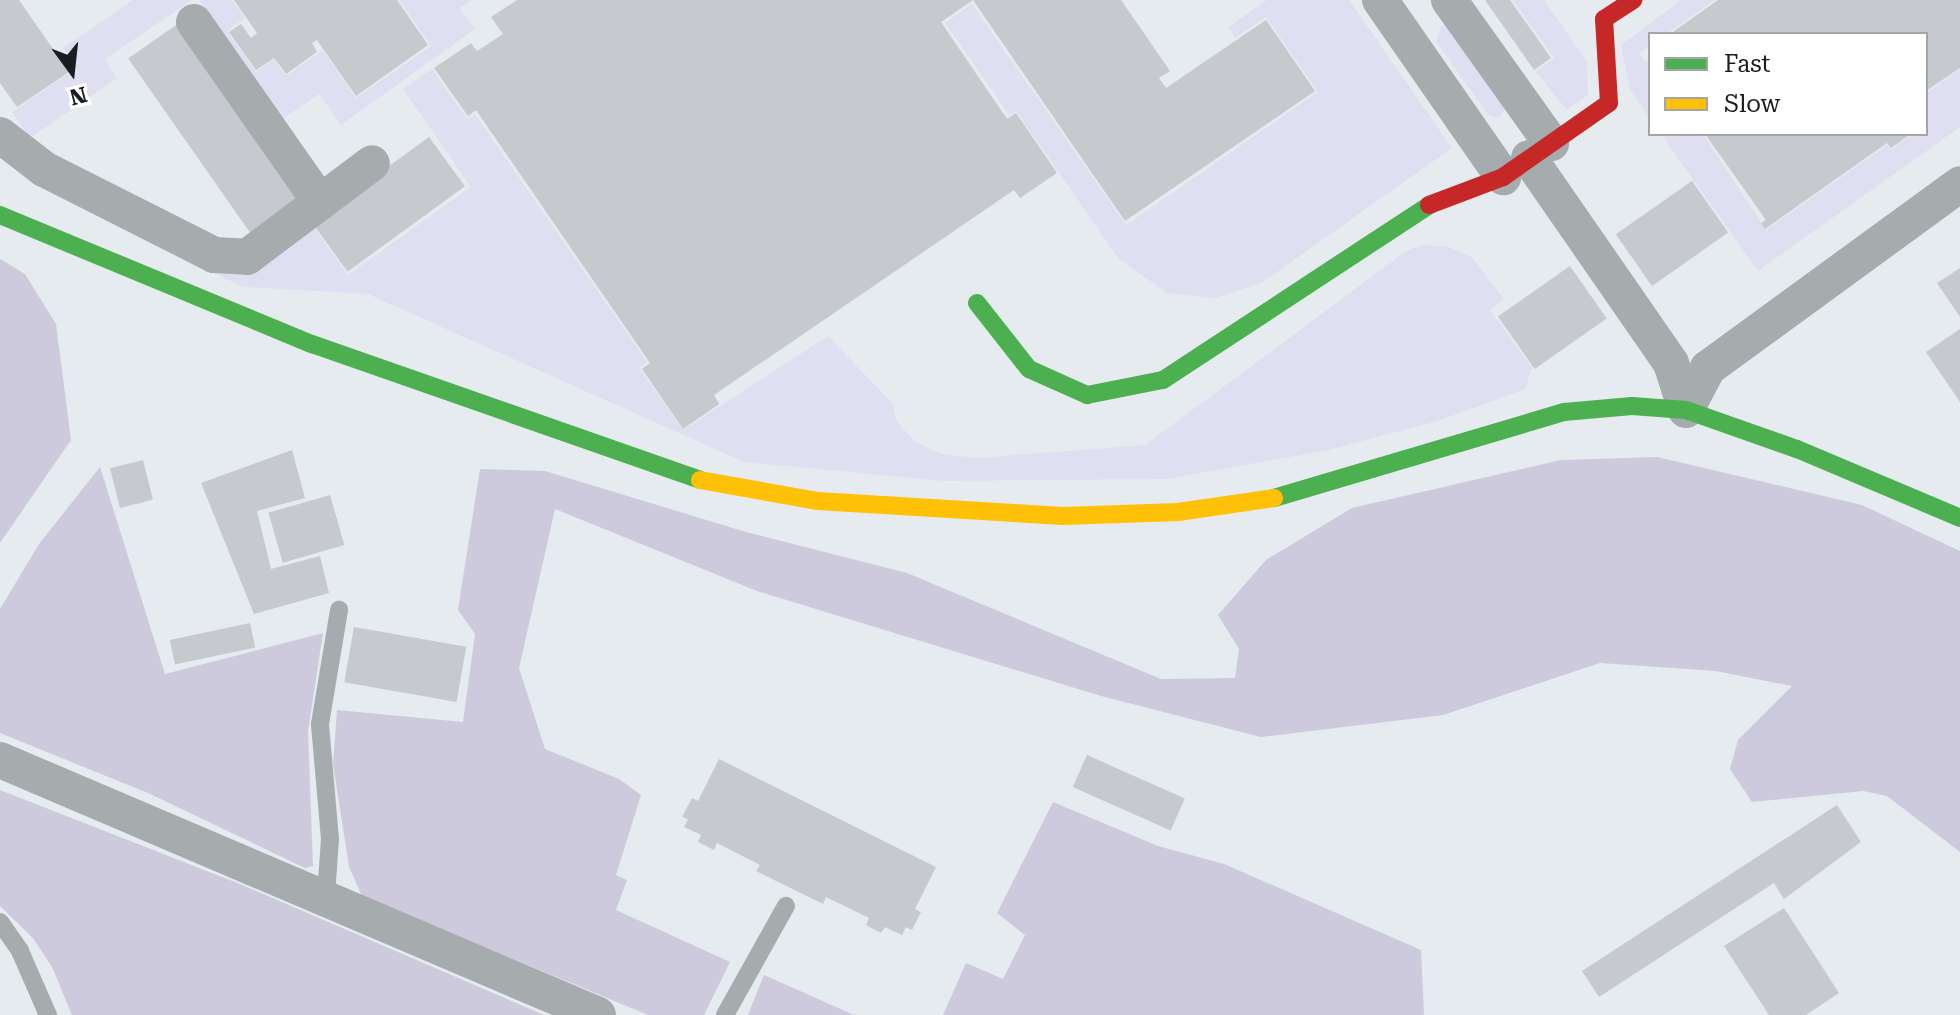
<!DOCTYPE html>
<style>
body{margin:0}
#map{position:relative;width:1960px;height:1015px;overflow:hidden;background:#e6ebef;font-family:"Roboto Serif",serif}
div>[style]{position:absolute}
.green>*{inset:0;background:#e0dff1}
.forest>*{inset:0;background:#cccadc}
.building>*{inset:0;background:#c6c9cd;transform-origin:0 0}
.lane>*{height:18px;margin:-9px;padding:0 9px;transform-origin:9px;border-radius:9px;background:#a6abae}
.street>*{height:36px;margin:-18px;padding:0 18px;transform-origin:18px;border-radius:18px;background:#a6abae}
.fast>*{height:18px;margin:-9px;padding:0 9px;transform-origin:9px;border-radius:9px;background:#4caf50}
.slow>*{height:18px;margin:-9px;padding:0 9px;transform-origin:9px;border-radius:9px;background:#ffc107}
.jam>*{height:18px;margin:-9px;padding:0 9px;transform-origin:9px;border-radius:9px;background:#c62828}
span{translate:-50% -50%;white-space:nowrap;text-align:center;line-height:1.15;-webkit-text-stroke:6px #fff;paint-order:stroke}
.legend{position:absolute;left:1648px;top:32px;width:280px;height:104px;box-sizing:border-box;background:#fff;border:2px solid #a3a5a6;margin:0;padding:10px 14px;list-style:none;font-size:24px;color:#1a1d20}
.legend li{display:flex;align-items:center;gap:16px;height:40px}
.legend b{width:40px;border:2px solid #a3a5a6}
.north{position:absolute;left:32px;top:32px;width:80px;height:80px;-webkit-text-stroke:6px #fff;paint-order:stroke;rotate:165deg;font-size:22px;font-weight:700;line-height:32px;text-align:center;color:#1a1d20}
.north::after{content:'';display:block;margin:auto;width:28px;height:36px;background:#1a1d20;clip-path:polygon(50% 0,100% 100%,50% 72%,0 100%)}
</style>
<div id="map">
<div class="green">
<div style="clip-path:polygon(133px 0,192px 0,105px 59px,117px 78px,30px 138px,12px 112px,77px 68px,63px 48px)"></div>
<div style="clip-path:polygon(199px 0,232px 0,245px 18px,227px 31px,256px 72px,274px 59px,286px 76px,323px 50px,356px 98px,431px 46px,399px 0,472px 0,460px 8px,475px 29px,341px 125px,319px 94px,282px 119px)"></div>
<div style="clip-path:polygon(1267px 0,1349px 0,1452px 148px,1263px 282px,1216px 298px,1167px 293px,1119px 259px,1016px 111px,1009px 115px,945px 23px,972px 4px,1126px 225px,1318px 92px,1266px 17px,1235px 38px,1228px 27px)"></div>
<div style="clip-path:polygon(1513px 0,1544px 0,1587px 62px,1588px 95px,1567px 110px,1536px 72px,1554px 58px)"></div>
<div style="clip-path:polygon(1681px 0,1715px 0,1666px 34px,1650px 34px,1650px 46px,1639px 53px,1645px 62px,1650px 60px,1650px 118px,1630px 90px,1621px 45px)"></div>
<div style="clip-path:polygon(1441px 26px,1447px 26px,1506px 108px,1499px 118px,1488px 115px,1436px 41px)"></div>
<div style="clip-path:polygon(432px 69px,467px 119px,475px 114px,647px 362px,639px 368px,683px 430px,828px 336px,893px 404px,897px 422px,915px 441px,941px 454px,978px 458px,1145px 445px,1405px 252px,1422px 245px,1449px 247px,1472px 257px,1504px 299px,1490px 310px,1532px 368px,1525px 389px,1438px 421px,1328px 450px,1167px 479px,945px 481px,744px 462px,368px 294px,243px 287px,203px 268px,314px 228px,348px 275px,471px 187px,403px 89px)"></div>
<div style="clip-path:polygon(1960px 69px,1960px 127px,1758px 271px,1661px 134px,1703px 134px,1766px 230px,1887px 145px,1891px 150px,1913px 134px,1926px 134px,1926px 93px)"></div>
</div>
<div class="forest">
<div style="clip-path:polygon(0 259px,25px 274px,56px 324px,71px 440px,0 543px)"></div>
<div style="clip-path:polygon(1657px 457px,1862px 505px,1960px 551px,1960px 852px,1887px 796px,1863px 791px,1752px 802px,1730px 769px,1738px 740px,1792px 686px,1716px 671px,1600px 663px,1443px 715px,1261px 737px,1101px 696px,757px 591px,555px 509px,519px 668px,545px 749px,619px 779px,641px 795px,616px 875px,627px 880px,616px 910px,730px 962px,704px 1015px,648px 1015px,362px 896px,349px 867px,333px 764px,337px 710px,463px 722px,475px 634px,458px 610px,480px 469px,545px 471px,746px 532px,907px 573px,1161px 679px,1235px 678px,1239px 649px,1218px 615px,1266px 560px,1352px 508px,1561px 460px)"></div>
<div style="clip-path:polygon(100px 467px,165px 674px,323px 633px,308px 731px,313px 866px,305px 868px,148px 793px,0 733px,0 609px,39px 544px)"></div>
<div style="clip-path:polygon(0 790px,240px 884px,544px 1015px,72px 1015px,52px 967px,33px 938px,0 906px)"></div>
<div style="clip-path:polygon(1053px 802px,1158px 846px,1224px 864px,1421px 950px,1424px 1015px,943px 1015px,966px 963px,1003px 979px,1025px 935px,997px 913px)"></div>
<div style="clip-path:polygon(764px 975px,854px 1015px,748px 1015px)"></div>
</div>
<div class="building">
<div style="clip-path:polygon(0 0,19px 0,69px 72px,17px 107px,0 83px)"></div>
<div style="clip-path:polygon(234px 0,397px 0,428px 45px,356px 96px,317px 40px,312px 43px,317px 52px,286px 74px,274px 58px,256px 70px,229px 32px,241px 24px,251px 38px,257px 33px)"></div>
<div style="clip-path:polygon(517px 0,1121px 0,1170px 71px,1159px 78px,1166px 88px,1266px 20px,1315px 91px,1125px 221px,973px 0,941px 22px,1007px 119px,1016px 113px,1057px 173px,1020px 198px,1014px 190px,714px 395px,719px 404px,683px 429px,642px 369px,650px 363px,476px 110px,468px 116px,434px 68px,471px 43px,477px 51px,503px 34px,491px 17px)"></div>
<div style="clip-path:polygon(1485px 0,1510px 0,1551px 58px,1534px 70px)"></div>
<div style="clip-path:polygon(1718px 0,1960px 0,1960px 68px,1926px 91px,1926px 34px,1670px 34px)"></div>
<div style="left:179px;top:23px;width:212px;height:62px;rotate:55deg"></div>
<div style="clip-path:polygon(1705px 134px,1911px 134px,1891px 148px,1887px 143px,1765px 229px,1761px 223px,1766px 220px)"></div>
<div style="left:429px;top:137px;width:61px;height:145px;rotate:54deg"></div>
<div style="left:1692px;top:181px;width:63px;height:93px;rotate:55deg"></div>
<div style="left:1570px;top:266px;width:64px;height:88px;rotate:55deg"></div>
<div style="clip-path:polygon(1960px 268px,1960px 317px,1937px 283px)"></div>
<div style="clip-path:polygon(1960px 329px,1960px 402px,1926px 352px)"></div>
<div style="clip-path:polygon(292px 450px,305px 498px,257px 511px,271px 569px,320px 556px,329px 593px,254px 614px,201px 483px)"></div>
<div style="left:143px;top:460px;width:41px;height:34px;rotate:76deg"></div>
<div style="left:330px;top:495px;width:52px;height:64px;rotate:74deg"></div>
<div style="left:250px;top:623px;width:25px;height:82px;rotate:78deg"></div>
<div style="left:354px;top:627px;width:114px;height:56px;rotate:10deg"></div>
<div style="left:1087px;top:755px;width:107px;height:35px;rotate:24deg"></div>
<div style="clip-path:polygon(719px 759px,936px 867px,915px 909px,921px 912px,912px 930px,906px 927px,902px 935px,885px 927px,881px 933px,866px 925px,869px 918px,826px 897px,823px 904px,756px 871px,760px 865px,717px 843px,714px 850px,698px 842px,701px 835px,684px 827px,688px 819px,682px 817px,692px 798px,698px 801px)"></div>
<div style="clip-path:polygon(1837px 805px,1861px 842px,1784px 899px,1774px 883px,1599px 997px,1582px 971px)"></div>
<div style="clip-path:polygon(1784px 908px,1839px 993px,1806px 1015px,1769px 1015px,1724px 946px)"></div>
</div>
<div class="lane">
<div style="left:326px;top:896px;width:57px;rotate:-86deg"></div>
<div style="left:330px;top:839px;width:115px;rotate:-95deg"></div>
<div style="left:320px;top:724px;width:116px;rotate:-80.5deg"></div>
<div style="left:0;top:922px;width:35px;rotate:55deg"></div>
<div style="left:20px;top:951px;width:70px;rotate:66.4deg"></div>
<div style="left:725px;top:1015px;width:125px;rotate:-60.8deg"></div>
</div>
<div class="street">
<div style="left:1380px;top:0;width:216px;rotate:55.2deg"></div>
<div style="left:1449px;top:0;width:176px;rotate:54.5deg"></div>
<div style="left:194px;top:22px;width:220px;rotate:55deg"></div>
<div style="left:0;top:135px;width:56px;rotate:37.7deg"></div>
<div style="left:44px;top:169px;width:191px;rotate:26.8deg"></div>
<div style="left:214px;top:255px;width:33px;rotate:3deg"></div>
<div style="left:247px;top:257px;width:156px;rotate:-36.9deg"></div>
<div style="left:1529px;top:158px;width:249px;rotate:55.3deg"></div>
<div style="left:1671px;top:363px;width:49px;rotate:72.3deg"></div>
<div style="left:1686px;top:410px;width:47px;rotate:-62.4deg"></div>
<div style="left:1708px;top:368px;width:312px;rotate:-36.1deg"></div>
<div style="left:0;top:760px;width:650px;rotate:23.09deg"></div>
</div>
<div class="fast">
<div style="left:0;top:215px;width:338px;rotate:22.5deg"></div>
<div style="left:312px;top:344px;width:411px;rotate:19.3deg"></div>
<div style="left:977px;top:303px;width:84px;rotate:51.8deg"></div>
<div style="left:1029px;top:369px;width:64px;rotate:24.1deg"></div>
<div style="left:1087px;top:395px;width:77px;rotate:-11.2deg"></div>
<div style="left:1163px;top:380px;width:318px;rotate:-33.3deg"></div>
<div style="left:1274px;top:498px;width:302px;rotate:-16.5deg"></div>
<div style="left:1564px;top:412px;width:68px;rotate:-5deg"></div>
<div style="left:1632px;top:406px;width:54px;rotate:4.2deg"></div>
<div style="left:1686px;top:410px;width:118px;rotate:19.4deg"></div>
<div style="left:1797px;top:449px;width:177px;rotate:22.9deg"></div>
</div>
<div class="slow">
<div style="left:700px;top:480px;width:120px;rotate:10.1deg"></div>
<div style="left:818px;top:501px;width:245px;rotate:3.5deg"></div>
<div style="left:1063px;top:516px;width:115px;rotate:-2deg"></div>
<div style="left:1178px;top:512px;width:97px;rotate:-8.3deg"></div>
</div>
<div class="jam">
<div style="left:1429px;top:205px;width:79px;rotate:-20.7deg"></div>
<div style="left:1503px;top:177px;width:129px;rotate:-34.9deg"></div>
<div style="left:1609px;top:103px;width:84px;rotate:-93.4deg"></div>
<div style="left:1604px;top:19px;width:35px;rotate:-33deg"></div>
</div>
<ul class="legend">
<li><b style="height:10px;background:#4caf50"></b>Fast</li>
<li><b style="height:10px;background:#ffc107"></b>Slow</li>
</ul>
<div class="north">N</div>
</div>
